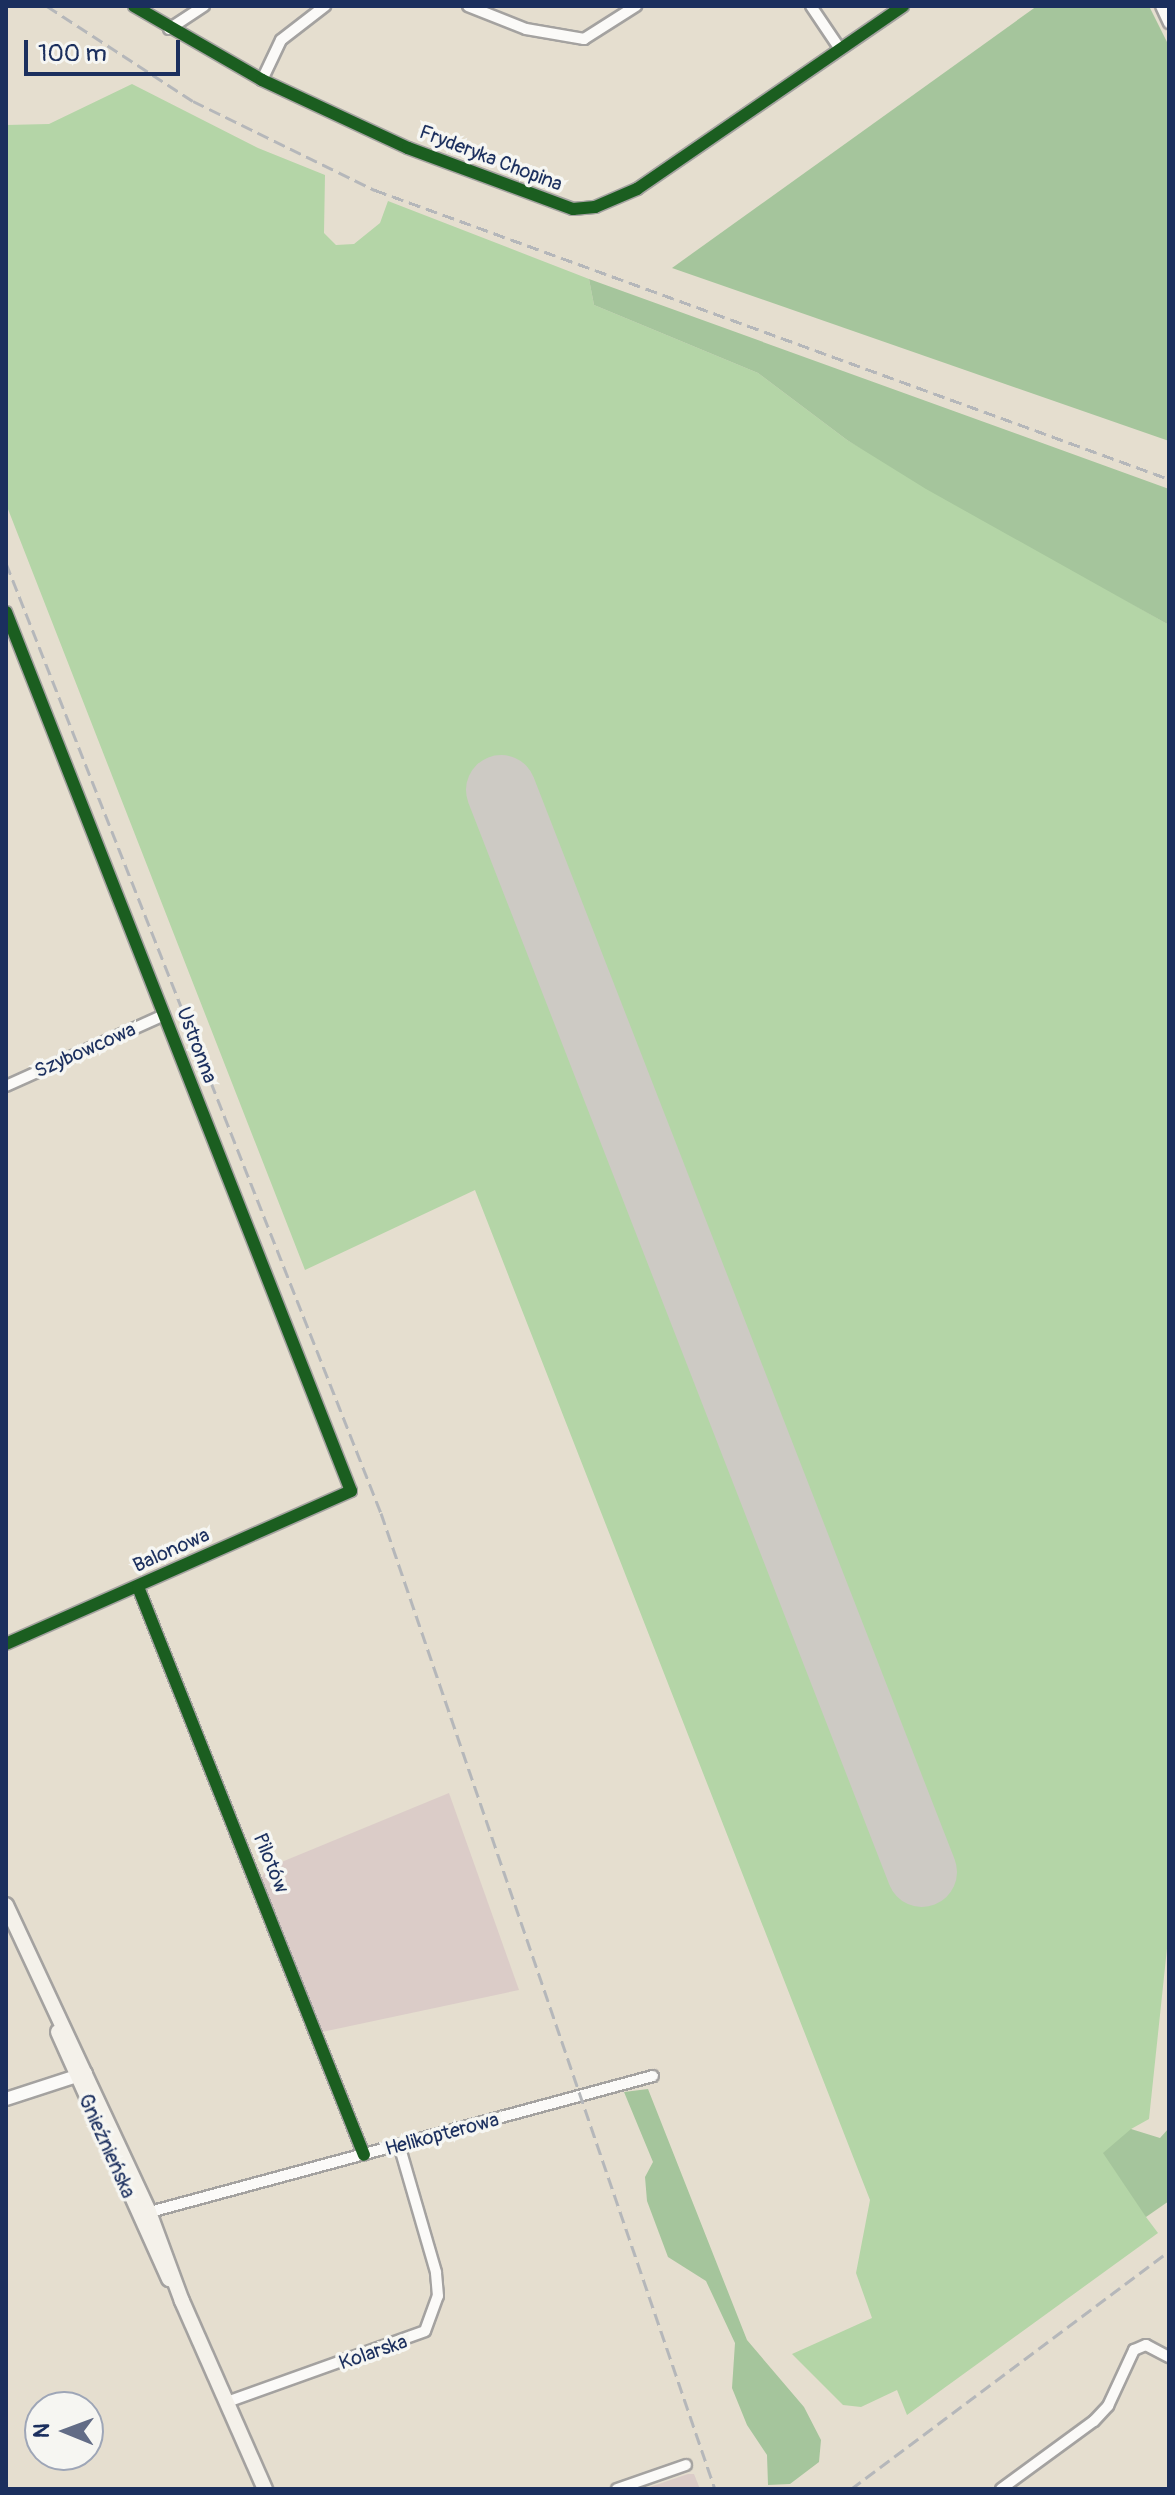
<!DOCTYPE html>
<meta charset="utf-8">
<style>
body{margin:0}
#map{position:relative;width:1175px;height:2495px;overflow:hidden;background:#e5decf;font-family:Pangolin,sans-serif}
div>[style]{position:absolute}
.industrial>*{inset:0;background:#dbccc8}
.green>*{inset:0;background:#b4d5a7}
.forest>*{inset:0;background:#a5c59c}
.runway>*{height:70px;margin:-35px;padding:0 35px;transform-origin:35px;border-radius:35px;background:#cdcac4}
.roads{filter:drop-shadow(2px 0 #a4a2a0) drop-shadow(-2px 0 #a4a2a0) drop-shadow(0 2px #a4a2a0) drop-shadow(0 -2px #a4a2a0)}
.minor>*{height:10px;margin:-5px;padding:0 5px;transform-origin:5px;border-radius:5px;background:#fbfaf8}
.tertiary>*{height:12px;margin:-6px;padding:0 6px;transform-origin:6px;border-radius:6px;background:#fbfaf8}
.secondary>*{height:14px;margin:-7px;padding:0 7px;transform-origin:7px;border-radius:7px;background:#f4f1ea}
.rail>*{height:3px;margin-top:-1.5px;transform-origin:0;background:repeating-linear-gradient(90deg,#b5b7ba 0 12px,transparent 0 18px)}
.cycleway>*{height:12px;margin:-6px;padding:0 6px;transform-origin:6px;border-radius:6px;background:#1b5e20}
span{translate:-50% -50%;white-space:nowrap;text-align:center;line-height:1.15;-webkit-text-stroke:7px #f6f6f2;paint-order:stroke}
.street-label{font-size:20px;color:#1b2f5e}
.frame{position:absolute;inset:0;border:8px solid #1b2f5e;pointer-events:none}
.north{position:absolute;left:24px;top:2391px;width:80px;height:80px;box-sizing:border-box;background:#f6f6f2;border:2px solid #9ea6b7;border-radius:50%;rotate:271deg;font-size:22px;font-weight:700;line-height:32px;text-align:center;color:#1b2f5e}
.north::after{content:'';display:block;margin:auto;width:28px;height:36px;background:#626c86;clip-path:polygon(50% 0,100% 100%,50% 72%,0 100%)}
.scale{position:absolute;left:24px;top:40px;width:156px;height:36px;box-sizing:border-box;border:4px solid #1b2f5e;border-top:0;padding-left:10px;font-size:24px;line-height:28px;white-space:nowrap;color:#1b2f5e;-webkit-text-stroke:6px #f6f6f2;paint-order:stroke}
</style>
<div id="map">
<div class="industrial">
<div style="clip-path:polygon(449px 1793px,519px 1990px,322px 2032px,260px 1881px,267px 1868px)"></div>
<div style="clip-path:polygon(694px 2474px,700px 2489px,644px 2489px,688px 2474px)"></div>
</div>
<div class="green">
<div style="clip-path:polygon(132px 84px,258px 148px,325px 175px,324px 233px,336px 245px,354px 244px,380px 223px,388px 201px,589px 279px,594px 305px,758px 373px,847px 440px,1169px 625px,1168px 1939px,1149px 2119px,1131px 2129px,1146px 2217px,1158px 2233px,907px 2415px,897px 2390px,861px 2407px,843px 2405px,792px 2354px,872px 2318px,856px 2273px,870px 2200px,475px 1190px,305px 1270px,6px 504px,6px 125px,49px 124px)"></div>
</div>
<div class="forest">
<div style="clip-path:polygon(1037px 6px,1149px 6px,1169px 46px,1169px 441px,672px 268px)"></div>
<div style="clip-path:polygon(589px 279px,1169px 489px,1169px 625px,926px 489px,847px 440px,758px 373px,594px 305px)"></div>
<div style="clip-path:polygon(648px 2089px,747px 2340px,804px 2407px,821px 2440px,819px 2462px,790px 2484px,768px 2485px,767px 2455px,747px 2425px,732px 2388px,735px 2343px,706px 2281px,668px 2257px,647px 2201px,645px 2177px,653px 2162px,624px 2092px)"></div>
<div style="clip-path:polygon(1169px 2128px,1169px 2201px,1146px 2217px,1103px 2153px,1131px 2129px,1160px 2138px)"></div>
</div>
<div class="runway">
<div style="left:501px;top:790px;width:1161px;rotate:68.74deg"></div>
</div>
<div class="roads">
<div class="minor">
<div style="left:134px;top:6px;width:148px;rotate:30deg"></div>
<div style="left:262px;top:80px;width:161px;rotate:25deg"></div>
<div style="left:408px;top:148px;width:176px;rotate:20.3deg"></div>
<div style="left:573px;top:209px;width:22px;rotate:-5deg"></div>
<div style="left:595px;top:207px;width:46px;rotate:-23.2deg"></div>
<div style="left:637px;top:189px;width:323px;rotate:-34.5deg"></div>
<div style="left:468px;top:6px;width:62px;rotate:21.6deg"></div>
<div style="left:526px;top:29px;width:59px;rotate:9.8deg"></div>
<div style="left:584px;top:39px;width:62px;rotate:-32.4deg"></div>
<div style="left:811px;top:6px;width:52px;rotate:56deg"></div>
<div style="left:1161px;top:6px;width:19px;rotate:65deg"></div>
<div style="left:169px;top:29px;width:42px;rotate:-33.3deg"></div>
<div style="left:262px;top:80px;width:44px;rotate:-64.6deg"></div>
<div style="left:281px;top:40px;width:56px;rotate:-37.7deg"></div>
<div style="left:6px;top:612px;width:944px;rotate:68.57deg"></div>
<div style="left:351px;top:1491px;width:377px;rotate:156.1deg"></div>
<div style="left:6px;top:1086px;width:173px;rotate:-24.2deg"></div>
<div style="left:138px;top:1587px;width:611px;rotate:68.3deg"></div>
<div style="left:146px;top:2213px;width:525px;rotate:-15.12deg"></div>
<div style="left:227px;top:2402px;width:210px;rotate:-19.7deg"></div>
<div style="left:425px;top:2331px;width:37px;rotate:-70deg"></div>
<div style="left:438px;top:2296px;width:24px;rotate:-95deg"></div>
<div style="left:436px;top:2272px;width:132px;rotate:-106.2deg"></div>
<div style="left:617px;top:2489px;width:73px;rotate:-19.2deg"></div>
<div style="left:1001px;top:2489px;width:115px;rotate:-36.2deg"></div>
<div style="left:1094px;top:2421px;width:21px;rotate:-47deg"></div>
<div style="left:1108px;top:2406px;width:62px;rotate:-65.1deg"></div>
<div style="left:1134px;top:2350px;width:13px;rotate:-23deg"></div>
<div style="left:1146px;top:2345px;width:26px;rotate:28deg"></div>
</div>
<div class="tertiary">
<div style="left:6px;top:2099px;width:84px;rotate:-18deg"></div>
</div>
<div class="secondary">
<div style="left:6px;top:1905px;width:339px;rotate:65deg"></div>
<div style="left:149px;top:2212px;width:95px;rotate:69.7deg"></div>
<div style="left:182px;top:2301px;width:206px;rotate:66.2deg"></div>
<div style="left:58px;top:2032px;width:271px;rotate:65.8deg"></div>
</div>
</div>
<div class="rail">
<div style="left:47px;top:6px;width:174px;rotate:33.1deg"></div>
<div style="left:193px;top:101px;width:203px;rotate:26.1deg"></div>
<div style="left:375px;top:190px;width:845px;rotate:20deg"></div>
<div style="left:6px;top:563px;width:1021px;rotate:68.46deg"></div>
<div style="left:381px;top:1513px;width:1032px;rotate:71.11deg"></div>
<div style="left:851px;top:2489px;width:397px;rotate:-36.8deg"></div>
</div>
<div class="cycleway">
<div style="left:134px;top:6px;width:148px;rotate:30deg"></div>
<div style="left:262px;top:80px;width:161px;rotate:25deg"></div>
<div style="left:408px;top:148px;width:176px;rotate:20.3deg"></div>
<div style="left:573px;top:209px;width:22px;rotate:-5deg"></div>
<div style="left:595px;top:207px;width:46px;rotate:-23.2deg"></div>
<div style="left:637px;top:189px;width:323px;rotate:-34.5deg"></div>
<div style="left:6px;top:612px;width:944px;rotate:68.57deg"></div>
<div style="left:351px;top:1491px;width:377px;rotate:156.1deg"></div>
<div style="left:138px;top:1587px;width:611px;rotate:68.3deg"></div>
</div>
<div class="street-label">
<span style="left:491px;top:158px;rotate:21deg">Fryderyka Chopina</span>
<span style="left:197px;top:1045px;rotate:69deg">Ustronna</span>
<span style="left:85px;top:1050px;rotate:-24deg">Szybowcowa</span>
<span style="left:171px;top:1550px;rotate:-24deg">Balonowa</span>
<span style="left:271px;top:1863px;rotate:68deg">Pilotów</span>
<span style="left:442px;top:2134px;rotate:-15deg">Helikopterowa</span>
<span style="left:107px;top:2146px;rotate:66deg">Gnieźnieńska</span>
<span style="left:373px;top:2352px;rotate:-19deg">Kolarska</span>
</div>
<div class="frame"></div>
<div class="north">N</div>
<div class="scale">100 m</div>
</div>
